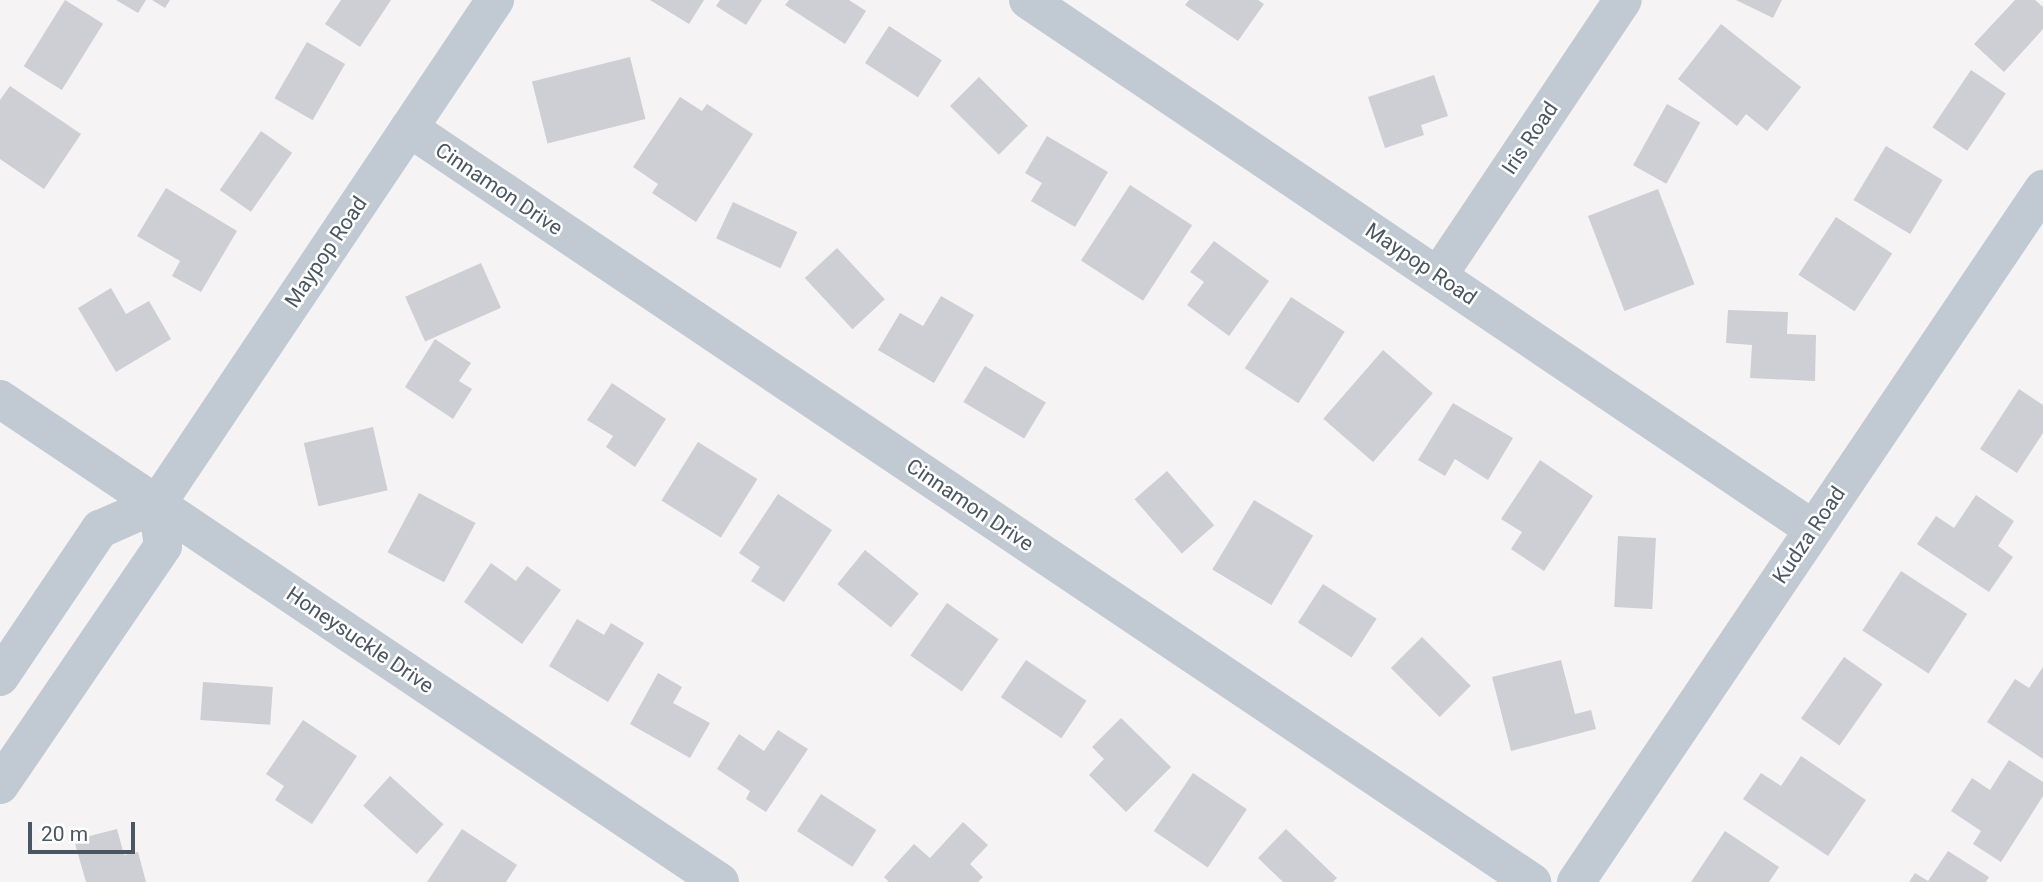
<!DOCTYPE html>
<style>
body{margin:0}
#map{position:relative;width:2043px;height:882px;overflow:hidden;background:#f5f3f3;font-family:Roboto,sans-serif}
div>[style]{position:absolute}
.building>*{inset:0;background:#cdcfd5;transform-origin:0 0}
.minor>*{height:38px;margin:-19px;padding:0 19px;transform-origin:19px;border-radius:19px;background:#c1cad2}
span{translate:-50% -50%;white-space:nowrap;text-align:center;line-height:1.15;-webkit-text-stroke:5px #fff;paint-order:stroke}
.street-label{font-size:21px;color:#4a5661}
.scale{position:absolute;left:28px;top:822px;width:107px;height:32px;box-sizing:border-box;border:4px solid #4a5661;border-top:0;padding-left:9px;font-size:21px;line-height:24px;white-space:nowrap;color:#4a5661;-webkit-text-stroke:5px #fff;paint-order:stroke}
</style>
<div id="map">
<div class="building">
<div style="left:65px;top:0;width:45px;height:78px;rotate:32deg"></div>
<div style="clip-path:polygon(116px 0,146px 0,138px 13px)"></div>
<div style="clip-path:polygon(152px 0,170px 0,165px 8px)"></div>
<div style="clip-path:polygon(341px 0,391px 0,360px 47px,325px 24px)"></div>
<div style="clip-path:polygon(650px 0,704px 0,689px 24px)"></div>
<div style="clip-path:polygon(720px 0,762px 0,746px 25px,716px 6px)"></div>
<div style="clip-path:polygon(789px 0,849px 0,866px 11px,845px 44px,785px 5px)"></div>
<div style="clip-path:polygon(1189px 0,1258px 0,1264px 4px,1238px 41px,1185px 5px)"></div>
<div style="clip-path:polygon(1736px 0,1782px 0,1773px 18px)"></div>
<div style="clip-path:polygon(2015px 0,2035px 0,2043px 7px,2043px 29px,2004px 72px,1974px 44px)"></div>
<div style="clip-path:polygon(1721px 24px,1801px 87px,1767px 131px,1746px 114px,1737px 126px,1678px 79px)"></div>
<div style="left:889px;top:26px;width:63px;height:44px;rotate:33deg"></div>
<div style="left:307px;top:42px;width:44px;height:65px;rotate:30deg"></div>
<div style="left:630px;top:57px;width:64px;height:101px;rotate:76deg"></div>
<div style="left:1971px;top:70px;width:42px;height:69px;rotate:34deg"></div>
<div style="clip-path:polygon(1434px 75px,1448px 116px,1421px 125px,1424px 135px,1385px 148px,1368px 97px)"></div>
<div style="left:979px;top:77px;width:69px;height:41px;rotate:45deg"></div>
<div style="clip-path:polygon(10px 86px,81px 134px,44px 189px,0 159px,0 100px)"></div>
<div style="clip-path:polygon(680px 97px,702px 111px,707px 104px,753px 134px,696px 222px,652px 193px,658px 184px,633px 167px)"></div>
<div style="left:1667px;top:104px;width:38px;height:70px;rotate:29deg"></div>
<div style="left:261px;top:131px;width:38px;height:72px;rotate:35deg"></div>
<div style="clip-path:polygon(1047px 136px,1108px 172px,1075px 227px,1031px 201px,1042px 183px,1025px 173px)"></div>
<div style="left:1886px;top:146px;width:66px;height:63px;rotate:31deg"></div>
<div style="left:1130px;top:185px;width:74px;height:90px;rotate:33deg"></div>
<div style="clip-path:polygon(166px 188px,237px 231px,201px 292px,172px 276px,180px 261px,137px 236px)"></div>
<div style="left:1658px;top:189px;width:102px;height:75px;rotate:69deg"></div>
<div style="left:733px;top:202px;width:71px;height:40px;rotate:25deg"></div>
<div style="left:1836px;top:217px;width:67px;height:69px;rotate:33deg"></div>
<div style="clip-path:polygon(1214px 241px,1269px 281px,1229px 336px,1187px 305px,1204px 282px,1190px 272px)"></div>
<div style="left:837px;top:248px;width:70px;height:44px;rotate:47deg"></div>
<div style="left:481px;top:263px;width:49px;height:83px;rotate:66deg"></div>
<div style="clip-path:polygon(111px 288px,126px 314px,149px 301px,171px 339px,116px 372px,78px 308px)"></div>
<div style="clip-path:polygon(941px 296px,974px 315px,934px 383px,878px 350px,900px 313px,923px 326px)"></div>
<div style="left:1291px;top:297px;width:64px;height:85px;rotate:33deg"></div>
<div style="clip-path:polygon(1728px 310px,1788px 312px,1787px 334px,1816px 335px,1815px 381px,1750px 378px,1752px 345px,1726px 343px)"></div>
<div style="clip-path:polygon(435px 339px,471px 363px,459px 381px,472px 389px,453px 419px,405px 387px)"></div>
<div style="left:1383px;top:350px;width:66px;height:91px;rotate:41deg"></div>
<div style="left:985px;top:366px;width:71px;height:42px;rotate:31deg"></div>
<div style="clip-path:polygon(612px 383px,666px 419px,635px 467px,606px 447px,613px 436px,587px 420px)"></div>
<div style="clip-path:polygon(2019px 389px,2043px 405px,2043px 433px,2017px 473px,1980px 449px)"></div>
<div style="clip-path:polygon(1453px 403px,1513px 438px,1488px 480px,1455px 459px,1445px 476px,1418px 460px)"></div>
<div style="left:373px;top:427px;width:65px;height:71px;rotate:77deg"></div>
<div style="left:698px;top:442px;width:70px;height:69px;rotate:32deg"></div>
<div style="clip-path:polygon(1540px 460px,1593px 496px,1544px 571px,1511px 549px,1522px 532px,1501px 519px)"></div>
<div style="left:1167px;top:471px;width:72px;height:43px;rotate:49deg"></div>
<div style="left:419px;top:493px;width:64px;height:67px;rotate:28deg"></div>
<div style="clip-path:polygon(778px 494px,832px 530px,784px 602px,751px 581px,760px 567px,739px 553px)"></div>
<div style="clip-path:polygon(1976px 495px,2014px 521px,1998px 546px,2013px 557px,1989px 592px,1917px 544px,1936px 516px,1954px 528px)"></div>
<div style="left:1254px;top:500px;width:69px;height:81px;rotate:31deg"></div>
<div style="left:1618px;top:536px;width:38px;height:71px;rotate:3deg"></div>
<div style="left:865px;top:550px;width:69px;height:44px;rotate:39deg"></div>
<div style="clip-path:polygon(491px 563px,516px 581px,527px 566px,561px 590px,522px 644px,464px 602px)"></div>
<div style="left:1901px;top:571px;width:79px;height:71px;rotate:33deg"></div>
<div style="left:1323px;top:584px;width:64px;height:46px;rotate:33deg"></div>
<div style="left:947px;top:603px;width:63px;height:64px;rotate:35deg"></div>
<div style="clip-path:polygon(577px 619px,604px 635px,611px 623px,644px 643px,608px 702px,549px 666px)"></div>
<div style="left:1422px;top:637px;width:69px;height:44px;rotate:45deg"></div>
<div style="left:1844px;top:657px;width:47px;height:75px;rotate:35deg"></div>
<div style="left:1026px;top:660px;width:73px;height:45px;rotate:34deg"></div>
<div style="clip-path:polygon(1561px 660px,1575px 714px,1591px 710px,1596px 729px,1511px 751px,1492px 677px)"></div>
<div style="clip-path:polygon(2043px 667px,2043px 759px,1987px 722px,2015px 679px,2029px 688px)"></div>
<div style="clip-path:polygon(658px 673px,682px 687px,673px 703px,710px 723px,690px 758px,630px 724px)"></div>
<div style="left:203px;top:682px;width:70px;height:38px;rotate:4deg"></div>
<div style="clip-path:polygon(1121px 718px,1171px 767px,1126px 812px,1089px 775px,1104px 759px,1092px 747px)"></div>
<div style="clip-path:polygon(303px 720px,357px 756px,312px 824px,275px 800px,284px 786px,266px 774px)"></div>
<div style="clip-path:polygon(778px 730px,808px 749px,766px 812px,746px 799px,750px 791px,717px 769px,739px 734px,764px 751px)"></div>
<div style="clip-path:polygon(1801px 756px,1866px 800px,1828px 856px,1743px 799px,1761px 773px,1781px 786px)"></div>
<div style="clip-path:polygon(2009px 760px,2043px 782px,2043px 796px,2001px 862px,1973px 844px,1981px 831px,1951px 811px,1972px 778px,1990px 790px)"></div>
<div style="left:1193px;top:773px;width:65px;height:70px;rotate:34deg"></div>
<div style="left:390px;top:776px;width:72px;height:40px;rotate:42deg"></div>
<div style="left:821px;top:794px;width:66px;height:44px;rotate:33deg"></div>
<div style="clip-path:polygon(963px 822px,988px 845px,970px 864px,983px 877px,978px 882px,889px 882px,884px 877px,914px 844px,930px 858px)"></div>
<div style="clip-path:polygon(117px 829px,124px 855px,138px 852px,146px 882px,86px 882px,74px 840px)"></div>
<div style="clip-path:polygon(462px 829px,517px 865px,506px 882px,427px 882px)"></div>
<div style="clip-path:polygon(1286px 829px,1337px 878px,1333px 882px,1283px 882px,1258px 858px)"></div>
<div style="clip-path:polygon(1725px 831px,1779px 867px,1769px 882px,1691px 882px)"></div>
<div style="clip-path:polygon(1948px 851px,1989px 877px,1986px 882px,1909px 882px,1915px 873px,1928px 881px)"></div>
</div>
<div class="minor">
<div style="left:1028px;top:0;width:947px;rotate:33.98deg"></div>
<div style="left:409px;top:128px;width:1353px;rotate:33.88deg"></div>
<div style="left:1438px;top:276px;width:332px;rotate:-56.2deg"></div>
<div style="left:0;top:399px;width:867px;rotate:33.86deg"></div>
<div style="left:0;top:677px;width:179px;rotate:-56deg"></div>
<div style="left:100px;top:529px;width:62px;rotate:-23.7deg"></div>
<div style="left:157px;top:504px;width:607px;rotate:-56.15deg"></div>
<div style="left:0;top:785px;width:289px;rotate:-55.7deg"></div>
<div style="left:163px;top:546px;width:42px;rotate:-98.1deg"></div>
<div style="left:1576px;top:882px;width:836px;rotate:-56.02deg"></div>
</div>
<div class="street-label">
<span style="left:1530px;top:138px;rotate:-56deg">Iris Road</span>
<span style="left:499px;top:189px;rotate:34deg">Cinnamon Drive</span>
<span style="left:326px;top:252px;rotate:-56deg">Maypop Road</span>
<span style="left:1421px;top:264px;rotate:34deg">Maypop Road</span>
<span style="left:970px;top:505px;rotate:34deg">Cinnamon Drive</span>
<span style="left:1809px;top:535px;rotate:-56deg">Kudza Road</span>
<span style="left:360px;top:640px;rotate:34deg">Honeysuckle Drive</span>
</div>
<div class="scale">20 m</div>
</div>
